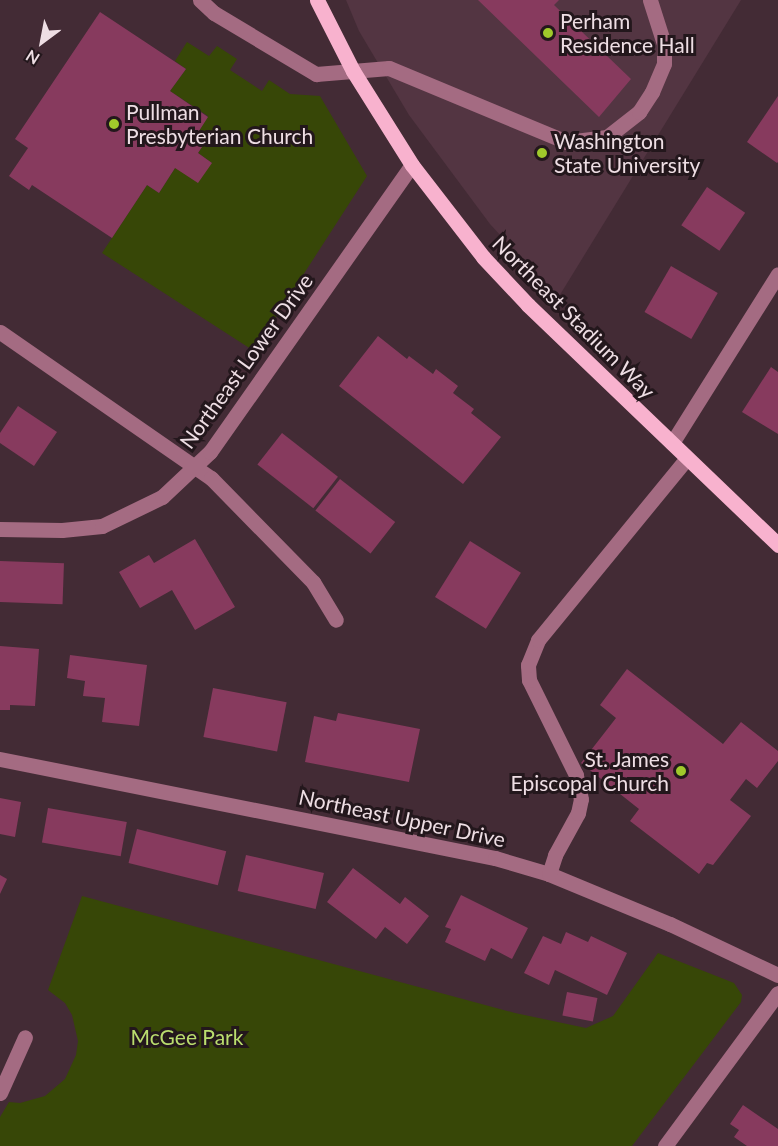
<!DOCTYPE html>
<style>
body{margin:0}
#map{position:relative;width:778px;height:1146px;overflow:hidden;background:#432b35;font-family:Lato,sans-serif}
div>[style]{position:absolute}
.built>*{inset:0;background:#533542}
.green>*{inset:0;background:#374707}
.building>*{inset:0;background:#873a5e;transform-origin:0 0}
.minor>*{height:15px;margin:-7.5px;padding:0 7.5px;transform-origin:7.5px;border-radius:7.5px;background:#a46b82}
.major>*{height:15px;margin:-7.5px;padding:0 7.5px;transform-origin:7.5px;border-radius:7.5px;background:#f8b2ce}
.dots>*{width:16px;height:16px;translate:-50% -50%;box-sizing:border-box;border:3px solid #23171c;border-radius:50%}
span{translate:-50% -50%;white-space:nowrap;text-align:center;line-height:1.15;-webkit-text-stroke:6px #23171c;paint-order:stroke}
.poi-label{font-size:21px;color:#eedee4}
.left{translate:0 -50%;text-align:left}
.right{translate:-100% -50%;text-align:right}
.street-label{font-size:21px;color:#eedee4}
.park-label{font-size:21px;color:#badd6e}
.north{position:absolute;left:12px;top:12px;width:60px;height:60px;-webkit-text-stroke:4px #23171c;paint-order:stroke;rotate:212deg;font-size:16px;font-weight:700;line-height:24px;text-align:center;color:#eedee4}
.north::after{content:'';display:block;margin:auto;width:21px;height:27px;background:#eedee4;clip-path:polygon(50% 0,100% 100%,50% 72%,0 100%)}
</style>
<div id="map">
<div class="built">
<div style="clip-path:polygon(346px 0,741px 0,558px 298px,490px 224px,409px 115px,359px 31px)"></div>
</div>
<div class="green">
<div style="clip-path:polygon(187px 42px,209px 56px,217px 46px,237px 59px,230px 70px,262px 91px,269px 80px,290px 94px,320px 96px,367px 176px,254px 351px,102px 253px,147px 185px,159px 193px,175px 168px,212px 163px,198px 153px,208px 138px,199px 131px,208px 116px,170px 91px,186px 69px,175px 61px)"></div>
<div style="clip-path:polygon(82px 896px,515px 1013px,586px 1028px,613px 1016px,658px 953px,734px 983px,742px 995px,741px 1002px,632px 1146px,0 1146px,0 1117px,9px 1102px,20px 1103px,45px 1096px,65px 1079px,76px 1055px,78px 1041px,72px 1015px,65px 1003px,48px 990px)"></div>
</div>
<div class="building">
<div style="clip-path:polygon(478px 0,559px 0,554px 5px,631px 79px,599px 117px)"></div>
<div style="clip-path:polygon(100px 12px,186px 69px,170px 91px,208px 117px,199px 131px,208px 138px,198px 153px,212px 163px,198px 183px,175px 168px,159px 193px,147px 185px,112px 238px,32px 185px,29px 190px,9px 176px,28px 148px,15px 139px)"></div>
<div style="clip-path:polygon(778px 96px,778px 162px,777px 163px,747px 142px)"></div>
<div style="left:707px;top:187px;width:46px;height:46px;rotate:34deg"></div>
<div style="left:671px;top:266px;width:54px;height:53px;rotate:30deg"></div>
<div style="clip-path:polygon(378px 336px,407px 359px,409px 356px,433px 374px,436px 369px,458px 386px,453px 393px,474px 409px,471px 413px,501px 437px,463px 484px,339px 386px)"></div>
<div style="clip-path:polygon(771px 367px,778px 372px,778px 434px,742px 412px)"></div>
<div style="clip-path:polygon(18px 406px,57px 432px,34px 466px,0 443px,0 433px)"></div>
<div style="left:282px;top:433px;width:71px;height:40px;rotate:38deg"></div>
<div style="left:340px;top:479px;width:70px;height:40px;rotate:38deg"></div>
<div style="clip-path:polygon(195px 539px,235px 607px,195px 630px,172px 590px,140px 608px,119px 572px,149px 555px,154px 563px)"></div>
<div style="left:470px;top:541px;width:60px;height:66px;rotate:32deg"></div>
<div style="left:0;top:561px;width:64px;height:41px;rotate:2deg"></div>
<div style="clip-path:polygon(0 646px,39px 649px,35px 706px,10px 705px,10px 710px,0 710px)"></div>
<div style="clip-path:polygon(70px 655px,147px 665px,139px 726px,102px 722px,105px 698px,83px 696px,85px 681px,67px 678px)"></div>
<div style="clip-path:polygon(627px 669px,723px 744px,741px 722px,778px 751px,778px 761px,757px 788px,746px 779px,730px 800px,751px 816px,713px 865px,707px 863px,699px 874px,630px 821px,639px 809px,581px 763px,616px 718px,600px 705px)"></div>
<div style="left:213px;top:688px;width:75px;height:50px;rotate:11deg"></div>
<div style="clip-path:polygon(338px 713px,420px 729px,409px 782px,305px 762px,314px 716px,336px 721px)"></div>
<div style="clip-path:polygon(0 798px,21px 802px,15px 837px,0 834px)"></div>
<div style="left:48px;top:808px;width:80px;height:35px;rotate:10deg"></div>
<div style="left:137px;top:829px;width:92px;height:35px;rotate:14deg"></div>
<div style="left:246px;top:855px;width:80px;height:37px;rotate:13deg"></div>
<div style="clip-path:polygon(353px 868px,400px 904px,405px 897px,429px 916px,407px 944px,385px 927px,376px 939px,327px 902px)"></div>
<div style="clip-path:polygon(0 875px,7px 879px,0 894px)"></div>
<div style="clip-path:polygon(461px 895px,528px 928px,512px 959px,491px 948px,485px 961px,445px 942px,451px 929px,445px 927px)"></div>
<div style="clip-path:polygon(566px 932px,588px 942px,591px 936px,627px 953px,607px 995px,555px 970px,549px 985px,524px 973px,543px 936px,561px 944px)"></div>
<div style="left:567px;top:992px;width:31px;height:24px;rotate:11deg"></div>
<div style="clip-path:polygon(743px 1105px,778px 1129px,778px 1146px,747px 1146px,734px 1137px,739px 1130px,730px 1124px)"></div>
</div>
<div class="minor">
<div style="left:200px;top:0;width:19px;rotate:43deg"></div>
<div style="left:214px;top:13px;width:119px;rotate:30.9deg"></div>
<div style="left:316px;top:74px;width:73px;rotate:-4.7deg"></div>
<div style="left:389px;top:68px;width:193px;rotate:22.6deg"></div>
<div style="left:567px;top:142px;width:40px;rotate:-7.1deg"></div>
<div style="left:607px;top:137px;width:41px;rotate:-38deg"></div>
<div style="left:639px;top:112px;width:24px;rotate:-57deg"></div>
<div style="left:652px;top:92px;width:30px;rotate:-67deg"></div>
<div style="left:664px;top:64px;width:20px;rotate:-90deg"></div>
<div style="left:664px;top:44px;width:46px;rotate:-107.7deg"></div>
<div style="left:0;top:332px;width:257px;rotate:34.7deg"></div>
<div style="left:211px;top:478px;width:146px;rotate:45.6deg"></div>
<div style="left:313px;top:582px;width:44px;rotate:58.8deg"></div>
<div style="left:672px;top:443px;width:199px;rotate:-57.9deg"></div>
<div style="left:0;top:529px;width:62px;rotate:0.9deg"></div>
<div style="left:62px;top:530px;width:40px;rotate:-5.7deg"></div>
<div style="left:102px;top:526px;width:67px;rotate:-25.8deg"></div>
<div style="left:162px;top:497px;width:66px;rotate:-43.2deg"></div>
<div style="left:210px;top:452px;width:351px;rotate:-54.9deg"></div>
<div style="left:0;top:759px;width:505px;rotate:11.31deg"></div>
<div style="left:495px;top:858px;width:56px;rotate:16.5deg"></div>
<div style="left:549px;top:874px;width:131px;rotate:22.5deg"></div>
<div style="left:670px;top:924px;width:119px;rotate:25.3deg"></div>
<div style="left:549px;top:874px;width:20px;rotate:-72deg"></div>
<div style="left:555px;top:855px;width:48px;rotate:-61.3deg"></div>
<div style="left:578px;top:813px;width:14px;rotate:-78deg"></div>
<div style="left:581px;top:799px;width:25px;rotate:-102deg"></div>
<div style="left:576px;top:775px;width:106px;rotate:-116.3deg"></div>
<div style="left:529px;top:680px;width:15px;rotate:-94deg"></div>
<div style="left:528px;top:665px;width:27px;rotate:-68deg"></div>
<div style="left:538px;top:640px;width:235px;rotate:-50.7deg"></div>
<div style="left:0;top:1093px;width:61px;rotate:-65.9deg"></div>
<div style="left:665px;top:1146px;width:190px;rotate:-53.6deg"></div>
</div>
<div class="major">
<div style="left:317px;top:0;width:80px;rotate:63.1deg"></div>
<div style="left:353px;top:71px;width:111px;rotate:57.9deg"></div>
<div style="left:412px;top:165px;width:116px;rotate:52.3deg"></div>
<div style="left:483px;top:257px;width:66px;rotate:46.8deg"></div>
<div style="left:528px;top:305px;width:347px;rotate:43.8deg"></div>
</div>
<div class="dots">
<div style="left:548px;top:33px;background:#a0c92b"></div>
<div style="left:114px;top:124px;background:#a0c92b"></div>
<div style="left:542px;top:153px;background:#a0c92b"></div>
<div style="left:681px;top:771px;background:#a0c92b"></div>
</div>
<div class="poi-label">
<span class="left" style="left:560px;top:33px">Perham<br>Residence Hall</span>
<span class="left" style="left:126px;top:124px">Pullman<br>Presbyterian Church</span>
<span class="left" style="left:554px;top:153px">Washington<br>State University</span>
<span class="right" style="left:669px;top:771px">St. James<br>Episcopal Church</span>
</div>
<div class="street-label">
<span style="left:574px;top:317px;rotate:45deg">Northeast Stadium Way</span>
<span style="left:246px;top:361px;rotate:-54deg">Northeast Lower Drive</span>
<span style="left:402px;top:818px;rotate:12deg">Northeast Upper Drive</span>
</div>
<div class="park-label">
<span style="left:187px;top:1037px">McGee Park</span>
</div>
<div class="north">N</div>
</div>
